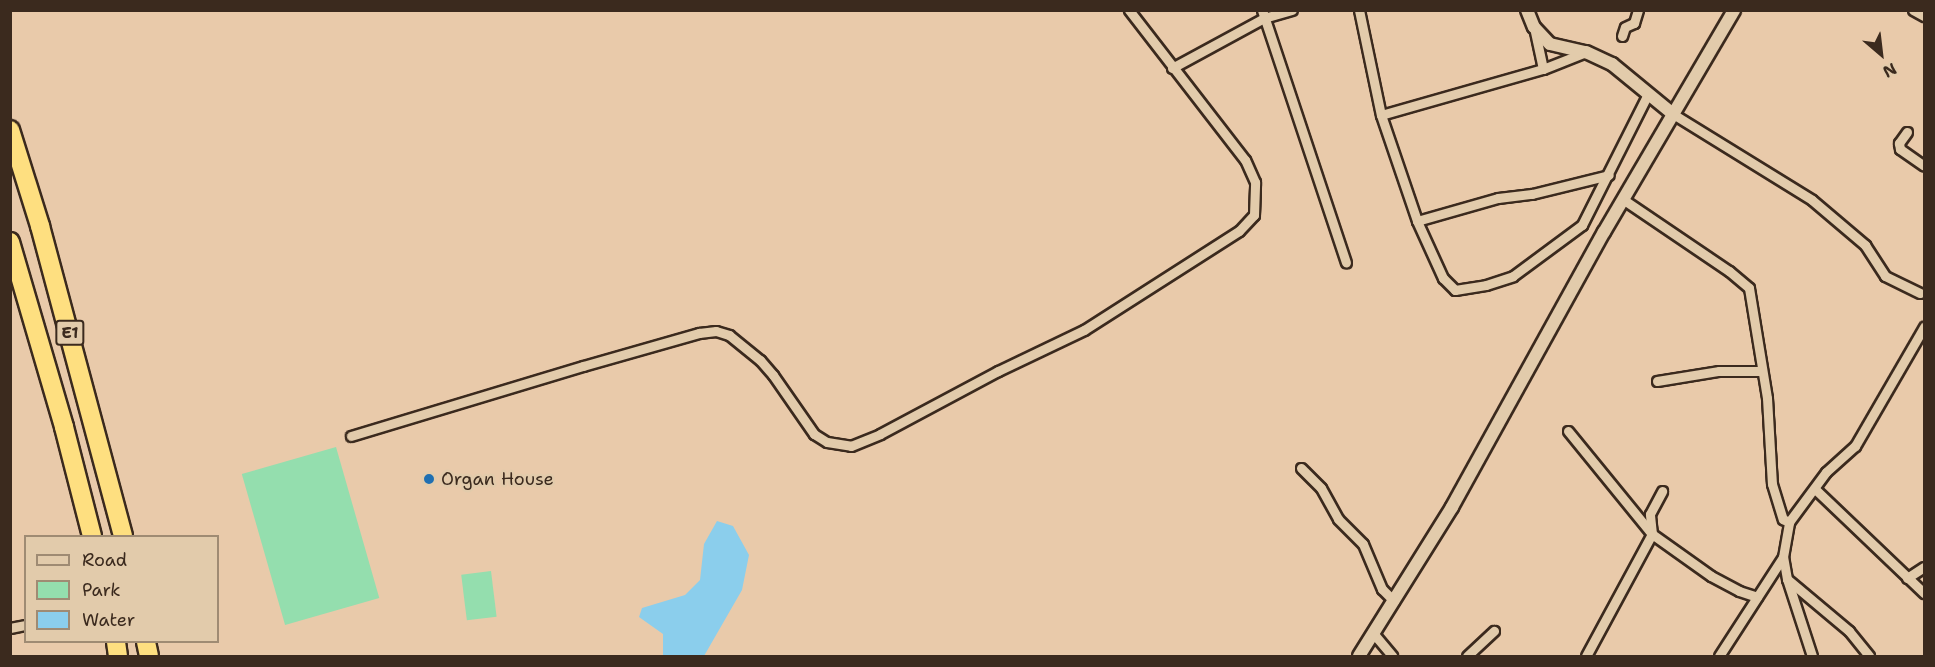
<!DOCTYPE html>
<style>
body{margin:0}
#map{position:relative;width:1935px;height:667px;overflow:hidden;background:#e9caaa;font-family:"Shantell Sans",sans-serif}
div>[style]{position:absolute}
.green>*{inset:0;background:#94deae;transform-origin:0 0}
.water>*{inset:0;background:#8bceec}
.roads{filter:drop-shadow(2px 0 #3b2a1e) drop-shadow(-2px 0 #3b2a1e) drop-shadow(0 2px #3b2a1e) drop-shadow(0 -2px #3b2a1e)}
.minor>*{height:9px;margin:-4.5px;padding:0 4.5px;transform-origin:4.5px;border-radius:4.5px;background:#e2cbab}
.tertiary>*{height:12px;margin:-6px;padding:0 6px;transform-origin:6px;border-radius:6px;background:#e2cbab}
.motorway>*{height:18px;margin:-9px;padding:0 9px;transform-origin:9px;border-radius:9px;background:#fedf80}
.dots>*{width:16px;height:16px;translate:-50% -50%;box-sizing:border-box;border:3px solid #e2cbab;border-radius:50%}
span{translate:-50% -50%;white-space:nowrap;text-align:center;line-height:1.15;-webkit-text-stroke:5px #e2cbab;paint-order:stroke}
.shield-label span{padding:2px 4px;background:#e2cbab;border:2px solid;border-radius:4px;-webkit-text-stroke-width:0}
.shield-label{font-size:16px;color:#3b2a1e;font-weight:700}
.poi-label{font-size:18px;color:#3b2a1e}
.left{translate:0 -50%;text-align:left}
.frame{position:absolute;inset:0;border:12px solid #3b2a1e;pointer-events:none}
.legend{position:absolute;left:24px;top:535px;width:195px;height:108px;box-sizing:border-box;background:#e2cbab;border:2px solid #9f8b73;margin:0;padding:8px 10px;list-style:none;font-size:18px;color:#3b2a1e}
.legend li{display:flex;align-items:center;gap:12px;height:30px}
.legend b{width:30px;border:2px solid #9f8b73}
.north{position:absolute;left:1851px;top:24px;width:60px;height:60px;-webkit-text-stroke:4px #e2cbab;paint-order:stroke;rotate:152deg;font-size:16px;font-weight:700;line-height:24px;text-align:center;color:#3b2a1e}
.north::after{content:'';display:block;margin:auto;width:21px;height:27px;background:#3b2a1e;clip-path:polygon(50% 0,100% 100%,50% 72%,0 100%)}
</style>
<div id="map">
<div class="green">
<div style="left:336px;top:447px;width:157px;height:98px;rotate:74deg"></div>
<div style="left:491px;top:571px;width:46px;height:30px;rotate:83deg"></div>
</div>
<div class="water">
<div style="clip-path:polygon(717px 521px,733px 526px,749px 555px,742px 590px,704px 656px,663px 656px,663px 634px,639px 617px,642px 608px,685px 595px,700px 580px,704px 544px)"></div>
</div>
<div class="roads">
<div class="minor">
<div style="left:1262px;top:10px;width:266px;rotate:71.6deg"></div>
<div style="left:1359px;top:10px;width:107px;rotate:78.2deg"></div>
<div style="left:1381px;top:115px;width:112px;rotate:71.2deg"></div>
<div style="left:1417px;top:221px;width:63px;rotate:65.5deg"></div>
<div style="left:1443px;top:278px;width:17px;rotate:45deg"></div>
<div style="left:1455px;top:290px;width:31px;rotate:-9deg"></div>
<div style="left:1486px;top:285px;width:28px;rotate:-18deg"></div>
<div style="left:1513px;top:276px;width:86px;rotate:-36.5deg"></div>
<div style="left:1582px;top:225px;width:147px;rotate:-63.3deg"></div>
<div style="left:1913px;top:10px;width:13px;rotate:29deg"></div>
<div style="left:1534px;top:27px;width:43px;rotate:77.9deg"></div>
<div style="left:1622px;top:36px;width:9px;rotate:-72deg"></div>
<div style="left:1625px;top:27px;width:10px;rotate:-24deg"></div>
<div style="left:1634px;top:23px;width:14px;rotate:-73deg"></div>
<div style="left:1172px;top:68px;width:105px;rotate:-28.5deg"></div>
<div style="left:1264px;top:18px;width:29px;rotate:-16deg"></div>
<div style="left:1673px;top:114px;width:163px;rotate:31.7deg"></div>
<div style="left:1812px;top:200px;width:70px;rotate:40.3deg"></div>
<div style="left:1865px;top:245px;width:37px;rotate:57deg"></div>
<div style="left:1885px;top:276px;width:39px;rotate:26deg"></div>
<div style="left:1381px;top:115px;width:168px;rotate:-15.9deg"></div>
<div style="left:1543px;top:69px;width:46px;rotate:-21.6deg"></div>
<div style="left:1907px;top:132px;width:14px;rotate:126deg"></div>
<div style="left:1899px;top:143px;width:6px;rotate:81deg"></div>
<div style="left:1900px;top:149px;width:29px;rotate:35deg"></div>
<div style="left:1624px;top:200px;width:127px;rotate:34.1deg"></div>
<div style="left:1729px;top:271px;width:26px;rotate:40deg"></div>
<div style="left:1749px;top:288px;width:111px;rotate:80.7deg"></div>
<div style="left:1767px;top:398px;width:86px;rotate:86.7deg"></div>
<div style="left:1772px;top:484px;width:37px;rotate:73deg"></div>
<div style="left:1783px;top:519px;width:7px;rotate:27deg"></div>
<div style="left:1417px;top:221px;width:84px;rotate:-15.9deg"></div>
<div style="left:1498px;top:198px;width:34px;rotate:-7deg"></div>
<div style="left:1532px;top:194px;width:79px;rotate:-13.9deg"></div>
<div style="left:1657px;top:381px;width:63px;rotate:-9.2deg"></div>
<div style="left:1719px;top:371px;width:43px"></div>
<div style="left:1568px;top:431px;width:133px;rotate:50.8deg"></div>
<div style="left:1652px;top:534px;width:72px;rotate:35.4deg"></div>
<div style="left:1711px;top:576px;width:32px;rotate:28deg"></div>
<div style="left:1739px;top:591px;width:19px;rotate:18deg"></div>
<div style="left:351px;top:436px;width:242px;rotate:-16.8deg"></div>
<div style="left:583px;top:366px;width:121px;rotate:-15.9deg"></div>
<div style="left:699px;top:333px;width:17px;rotate:-7deg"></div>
<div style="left:716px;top:331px;width:14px;rotate:17deg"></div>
<div style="left:729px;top:335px;width:40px;rotate:39deg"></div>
<div style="left:760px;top:360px;width:20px;rotate:49deg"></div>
<div style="left:773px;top:375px;width:72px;rotate:55.2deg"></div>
<div style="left:814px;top:434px;width:15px;rotate:32deg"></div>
<div style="left:827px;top:442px;width:24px;rotate:9deg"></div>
<div style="left:851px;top:446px;width:31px;rotate:-22deg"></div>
<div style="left:880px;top:434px;width:134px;rotate:-28.1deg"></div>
<div style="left:998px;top:371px;width:95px;rotate:-25.5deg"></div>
<div style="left:1084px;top:330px;width:184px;rotate:-32.6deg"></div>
<div style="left:1239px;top:231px;width:22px;rotate:-47deg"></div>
<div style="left:1254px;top:215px;width:33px;rotate:-88deg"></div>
<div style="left:1255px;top:182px;width:24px;rotate:-114deg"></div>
<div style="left:1245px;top:160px;width:190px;rotate:-127.7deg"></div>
<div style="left:1301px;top:468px;width:28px;rotate:45deg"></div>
<div style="left:1321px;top:488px;width:35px;rotate:61deg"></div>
<div style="left:1338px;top:519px;width:35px;rotate:45deg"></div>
<div style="left:1363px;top:544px;width:49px;rotate:67.1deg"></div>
<div style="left:1382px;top:589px;width:17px;rotate:45deg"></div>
<div style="left:1815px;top:489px;width:151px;rotate:43.7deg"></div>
<div style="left:1907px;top:578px;width:20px;rotate:-33deg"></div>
<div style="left:1787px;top:579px;width:81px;rotate:40deg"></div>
<div style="left:1849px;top:631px;width:32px;rotate:51deg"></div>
<div style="left:10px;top:628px;width:16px;rotate:-11deg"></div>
<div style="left:1373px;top:633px;width:30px;rotate:50deg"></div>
<div style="left:1467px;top:656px;width:37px;rotate:-43deg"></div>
<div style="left:1586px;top:656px;width:139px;rotate:-61.6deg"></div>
<div style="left:1652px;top:534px;width:20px;rotate:-96deg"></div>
<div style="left:1650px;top:514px;width:26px;rotate:-62deg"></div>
<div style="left:1719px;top:656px;width:118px;rotate:-57.1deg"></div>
<div style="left:1812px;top:656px;width:81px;rotate:-108deg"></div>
<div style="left:1787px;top:579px;width:22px;rotate:-100deg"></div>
<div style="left:1783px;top:557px;width:36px;rotate:-80deg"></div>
<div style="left:1789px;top:522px;width:62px;rotate:-53.5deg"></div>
<div style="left:1826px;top:472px;width:39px;rotate:-42deg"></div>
<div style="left:1855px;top:446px;width:138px;rotate:-59.9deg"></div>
</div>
<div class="tertiary">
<div style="left:1527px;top:10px;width:18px;rotate:68deg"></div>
<div style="left:1534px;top:27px;width:23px;rotate:47deg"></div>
<div style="left:1550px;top:44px;width:37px;rotate:13deg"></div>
<div style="left:1586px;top:52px;width:29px;rotate:25deg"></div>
<div style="left:1612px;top:64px;width:79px;rotate:39.3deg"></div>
<div style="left:1359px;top:656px;width:176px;rotate:-58deg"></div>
<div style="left:1452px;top:507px;width:314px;rotate:-61.1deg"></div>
<div style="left:1604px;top:232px;width:257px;rotate:-59.6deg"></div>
</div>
<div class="motorway">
<div style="left:10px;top:130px;width:101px;rotate:72.6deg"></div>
<div style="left:40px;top:226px;width:321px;rotate:75deg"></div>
<div style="left:10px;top:242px;width:193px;rotate:73.7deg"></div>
<div style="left:64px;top:427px;width:113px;rotate:75.6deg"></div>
<div style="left:116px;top:642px;width:14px;rotate:82deg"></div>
<div style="left:146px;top:642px;width:14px;rotate:78deg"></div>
</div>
</div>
<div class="dots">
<div style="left:429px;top:479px;background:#1f6fb2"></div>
</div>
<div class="shield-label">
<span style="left:70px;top:333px">E1</span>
</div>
<div class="poi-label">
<span class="left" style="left:441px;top:479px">Organ House</span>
</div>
<div class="frame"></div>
<ul class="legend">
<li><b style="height:8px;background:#e2cbab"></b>Road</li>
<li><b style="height:16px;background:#94deae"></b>Park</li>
<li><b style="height:16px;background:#8bceec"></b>Water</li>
</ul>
<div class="north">N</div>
</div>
